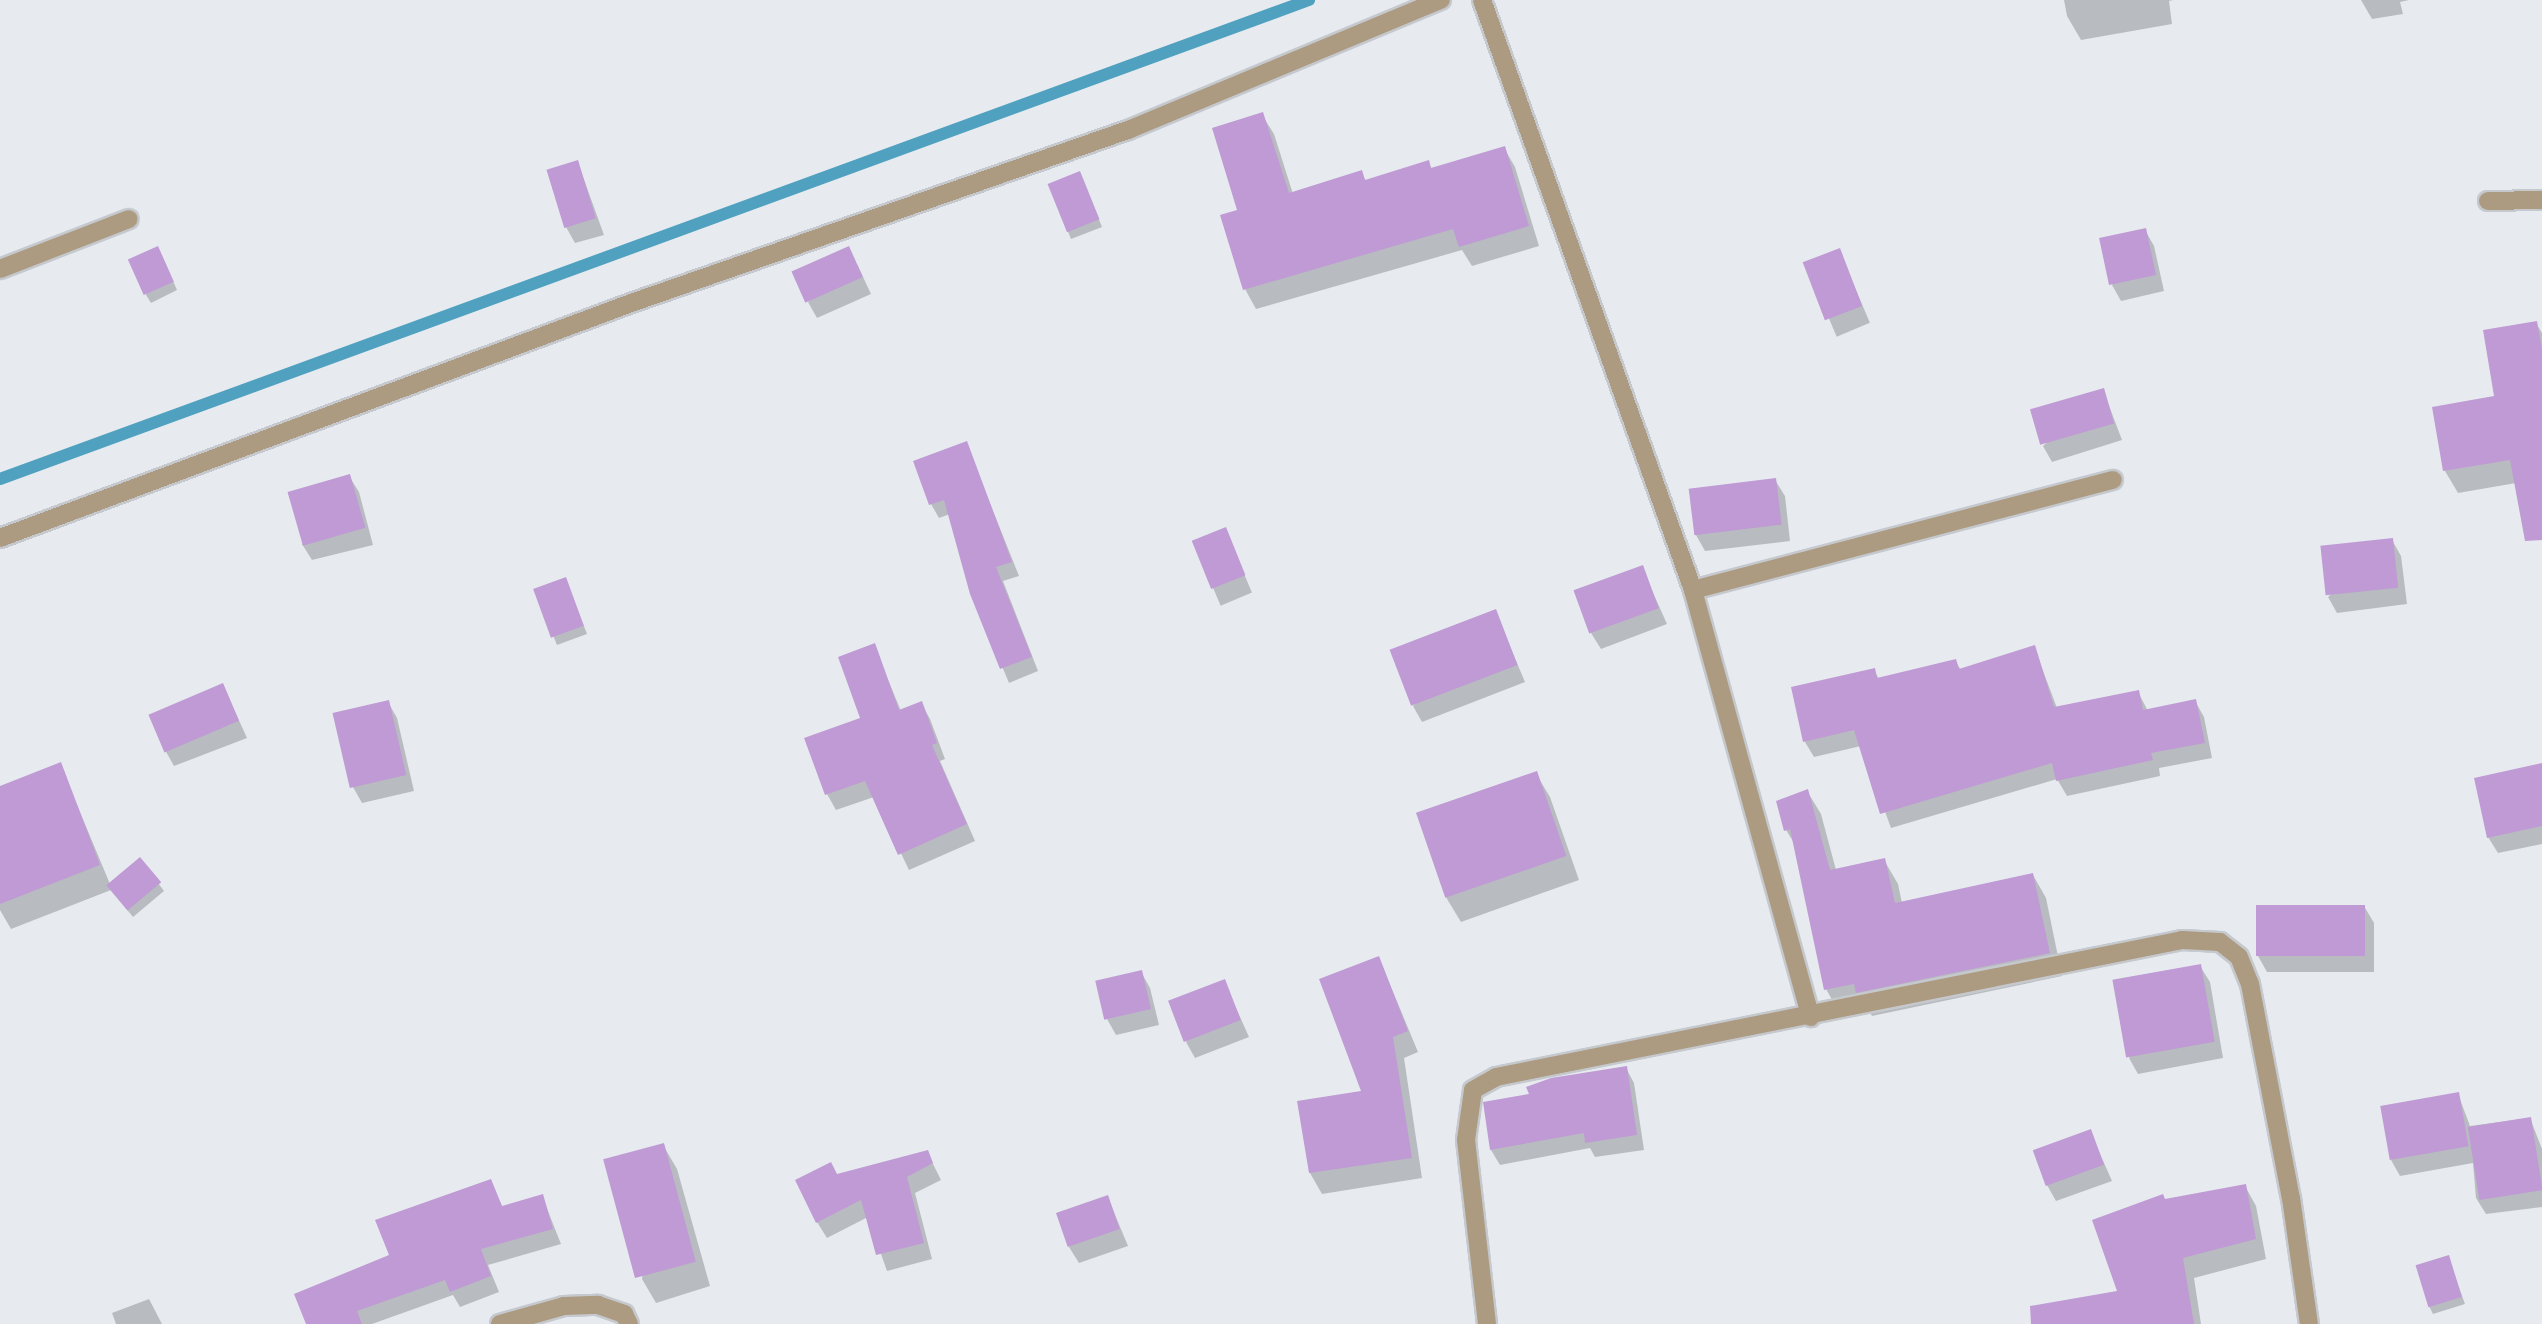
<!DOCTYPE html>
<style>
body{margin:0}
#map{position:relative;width:2542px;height:1324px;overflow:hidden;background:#e7ebf0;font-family:Poppins,sans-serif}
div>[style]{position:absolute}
.shadow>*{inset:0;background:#0003;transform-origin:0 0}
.stream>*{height:12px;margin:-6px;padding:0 6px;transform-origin:6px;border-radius:6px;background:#4fa1bf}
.building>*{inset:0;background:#bf9ad4;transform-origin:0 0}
.roads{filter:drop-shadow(2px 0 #c5c9cd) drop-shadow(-2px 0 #c5c9cd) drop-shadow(0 2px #c5c9cd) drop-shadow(0 -2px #c5c9cd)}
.minor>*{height:18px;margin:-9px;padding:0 9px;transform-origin:9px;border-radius:9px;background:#ac9a81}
.tertiary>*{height:18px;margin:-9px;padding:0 9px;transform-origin:9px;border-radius:9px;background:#ac9a81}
span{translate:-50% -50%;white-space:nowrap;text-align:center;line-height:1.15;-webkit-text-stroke:5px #fff;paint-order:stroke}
</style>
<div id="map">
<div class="shadow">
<div style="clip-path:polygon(2064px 0,2173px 0,2169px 1px,2172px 24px,2081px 40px,2067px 16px)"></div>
<div style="clip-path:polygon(2361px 0,2409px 0,2400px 2px,2403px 14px,2372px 19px)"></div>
<div style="clip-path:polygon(1262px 115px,1274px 134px,1293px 194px,1361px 173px,1366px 181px,1428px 162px,1432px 169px,1504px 148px,1515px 167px,1539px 246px,1472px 266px,1462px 250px,1256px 309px,1245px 289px,1240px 211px)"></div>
<div style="clip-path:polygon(578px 163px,604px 235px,575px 243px,566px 227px)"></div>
<div style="clip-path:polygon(1083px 180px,1102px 227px,1071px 239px,1049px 185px)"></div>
<div style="clip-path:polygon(2145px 230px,2154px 246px,2164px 291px,2121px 301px,2112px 285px)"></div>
<div style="left:1839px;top:250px;width:79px;height:36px;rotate:67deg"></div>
<div style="clip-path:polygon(162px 256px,177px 290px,151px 303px,146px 295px)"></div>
<div style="clip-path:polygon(857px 264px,871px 294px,817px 318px,808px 302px)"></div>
<div style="clip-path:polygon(2536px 323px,2542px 333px,2542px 512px,2516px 483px,2458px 493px,2445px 471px,2496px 397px)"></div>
<div style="clip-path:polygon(2103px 390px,2122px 440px,2052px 462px,2043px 446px)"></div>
<div style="clip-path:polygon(966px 443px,1019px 576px,1003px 581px,1038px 671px,1009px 683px,972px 594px,950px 514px,939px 518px,931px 504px)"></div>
<div style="clip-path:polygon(349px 476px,359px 492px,373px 545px,312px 560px,302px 544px)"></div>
<div style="clip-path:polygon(1775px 480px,1785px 496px,1790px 541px,1705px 551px,1696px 535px,1691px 489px)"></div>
<div style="left:1225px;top:529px;width:69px;height:34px;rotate:67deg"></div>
<div style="clip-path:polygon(2392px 540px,2401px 556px,2407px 604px,2337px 613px,2328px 597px)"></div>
<div style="clip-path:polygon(1642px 568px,1667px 624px,1601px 649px,1591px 633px)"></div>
<div style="clip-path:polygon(569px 587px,587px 634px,557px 645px,535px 591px)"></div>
<div style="clip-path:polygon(1495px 611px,1525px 682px,1422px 722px,1413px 706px)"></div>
<div style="clip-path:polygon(874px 646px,901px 711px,921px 703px,930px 719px,945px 759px,940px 761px,975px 841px,909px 870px,874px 797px,836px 810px,827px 794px,863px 719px)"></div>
<div style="clip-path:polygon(2034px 647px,2057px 708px,2138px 692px,2148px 711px,2195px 701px,2204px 717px,2212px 758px,2159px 768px,2160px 776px,2067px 796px,2057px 779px,1891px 828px,1861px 746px,1814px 757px,1805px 742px,1874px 670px,1879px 679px,1955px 661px,1961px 670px)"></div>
<div style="clip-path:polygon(223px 685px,247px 738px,174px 766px,165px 750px)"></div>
<div style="clip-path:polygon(388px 702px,397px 718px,414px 791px,362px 803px,353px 787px)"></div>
<div style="clip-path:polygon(60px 764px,110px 884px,140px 859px,164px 891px,133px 917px,111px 890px,11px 929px,0 910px,0 788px)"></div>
<div style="clip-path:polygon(2542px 765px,2542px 844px,2498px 853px,2488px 837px)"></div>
<div style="clip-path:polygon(1536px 774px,1550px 797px,1579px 880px,1461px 922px,1447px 899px,1418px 815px)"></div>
<div style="clip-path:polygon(1807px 791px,1821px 814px,1836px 870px,1884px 860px,1898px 884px,1902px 903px,2033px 875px,2046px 898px,2062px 976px,1872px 1016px,1866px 1007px,1839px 1012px,1826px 989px,1796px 846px,1786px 830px)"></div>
<div style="clip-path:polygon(2364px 906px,2374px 923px,2374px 972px,2267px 972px,2258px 956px)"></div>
<div style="clip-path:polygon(1379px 958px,1418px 1052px,1404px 1058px,1422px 1178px,1322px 1194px,1310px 1173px,1299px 1102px,1363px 1092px)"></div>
<div style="clip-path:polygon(2200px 966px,2210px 982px,2223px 1058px,2138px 1074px,2129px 1058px)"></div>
<div style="clip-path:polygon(1141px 972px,1150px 988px,1159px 1025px,1116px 1035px,1107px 1019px)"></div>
<div style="clip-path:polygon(1224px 981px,1249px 1037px,1195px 1058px,1186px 1042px)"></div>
<div style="clip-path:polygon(1626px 1068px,1634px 1083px,1644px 1150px,1595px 1157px,1590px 1148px,1500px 1165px,1491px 1150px,1531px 1095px)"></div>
<div style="clip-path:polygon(2458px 1094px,2470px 1126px,2530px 1118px,2542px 1149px,2542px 1207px,2486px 1214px,2476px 1198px,2473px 1163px,2400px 1176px,2391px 1160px)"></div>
<div style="clip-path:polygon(2090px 1131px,2112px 1181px,2056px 1201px,2047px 1185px)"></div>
<div style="clip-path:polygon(663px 1145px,677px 1169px,710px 1286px,656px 1303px,642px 1279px)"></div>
<div style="clip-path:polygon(927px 1152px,941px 1180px,915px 1193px,932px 1259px,887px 1271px,868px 1217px,827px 1238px,817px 1222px,837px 1176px)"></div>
<div style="clip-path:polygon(490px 1181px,503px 1208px,542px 1196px,561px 1244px,488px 1265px,499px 1292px,460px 1307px,453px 1295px,372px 1324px,308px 1324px)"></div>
<div style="clip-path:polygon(2245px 1186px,2256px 1206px,2266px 1259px,2194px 1278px,2201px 1324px,2072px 1324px,2120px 1293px,2165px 1201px)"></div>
<div style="clip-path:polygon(1108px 1198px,1128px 1246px,1079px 1263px,1069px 1247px)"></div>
<div style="clip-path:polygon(2448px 1257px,2465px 1304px,2433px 1314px,2429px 1306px)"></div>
<div style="clip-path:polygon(149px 1299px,162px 1324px,116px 1324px,112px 1313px)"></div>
</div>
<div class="stream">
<div style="left:0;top:479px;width:1394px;rotate:-20.1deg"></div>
</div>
<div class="building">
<div style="clip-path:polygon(1263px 112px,1289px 193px,1362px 170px,1365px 180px,1429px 160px,1431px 168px,1505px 146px,1529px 226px,1459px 247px,1453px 229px,1243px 290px,1220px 215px,1237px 210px,1212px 128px)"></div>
<div style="left:578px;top:160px;width:61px;height:33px;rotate:73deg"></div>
<div style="left:1080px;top:171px;width:52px;height:35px;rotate:68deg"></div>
<div style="left:2146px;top:228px;width:48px;height:48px;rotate:78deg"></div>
<div style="left:158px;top:246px;width:39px;height:33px;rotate:66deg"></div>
<div style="left:849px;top:246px;width:34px;height:63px;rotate:66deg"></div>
<div style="left:1840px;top:248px;width:62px;height:40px;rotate:69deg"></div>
<div style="clip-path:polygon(2537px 321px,2542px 350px,2542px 540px,2525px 541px,2510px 460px,2443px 471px,2432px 407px,2494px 396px,2483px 330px)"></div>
<div style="left:2104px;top:388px;width:37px;height:77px;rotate:74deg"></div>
<div style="clip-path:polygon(967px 441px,1012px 562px,996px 567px,1032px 657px,1000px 669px,970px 594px,944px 500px,929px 505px,913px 461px)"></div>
<div style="left:350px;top:474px;width:56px;height:65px;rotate:74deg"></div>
<div style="left:1776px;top:478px;width:47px;height:88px;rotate:83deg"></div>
<div style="left:1226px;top:527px;width:52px;height:37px;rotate:68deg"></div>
<div style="left:2393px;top:538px;width:50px;height:73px;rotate:84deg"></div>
<div style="left:1643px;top:565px;width:46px;height:74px;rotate:70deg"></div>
<div style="left:566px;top:577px;width:52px;height:35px;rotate:70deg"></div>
<div style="left:1496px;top:609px;width:60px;height:114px;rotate:69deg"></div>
<div style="clip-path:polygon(875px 643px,899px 710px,922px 701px,937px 743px,932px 745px,967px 824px,898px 855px,865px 781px,825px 795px,804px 738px,860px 718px,838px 657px)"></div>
<div style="clip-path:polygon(2035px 645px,2054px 707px,2139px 690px,2143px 710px,2196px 699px,2205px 743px,2151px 753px,2153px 760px,2056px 781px,2052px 763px,1880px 814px,1854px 730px,1803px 742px,1791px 687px,1875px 668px,1877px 678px,1956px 659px,1959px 669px)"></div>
<div style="left:223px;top:683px;width:41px;height:81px;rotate:67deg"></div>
<div style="left:389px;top:700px;width:77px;height:58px;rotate:77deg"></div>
<div style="clip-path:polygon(61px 762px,100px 865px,0 904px,0 786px)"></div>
<div style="clip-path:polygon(2542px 763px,2542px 826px,2487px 838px,2474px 778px)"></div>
<div style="left:1537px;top:771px;width:90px;height:128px;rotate:71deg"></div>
<div style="clip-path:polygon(1808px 789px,1830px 870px,1885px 858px,1895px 903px,2033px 873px,2050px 953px,1856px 993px,1854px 984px,1824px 990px,1790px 829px,1784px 831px,1776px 801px)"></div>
<div style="left:140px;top:857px;width:33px;height:44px;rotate:50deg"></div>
<div style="left:2256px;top:905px;width:109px;height:51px"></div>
<div style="clip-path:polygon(1379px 956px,1408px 1031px,1393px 1037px,1412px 1158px,1309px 1173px,1297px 1101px,1361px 1091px,1319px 979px)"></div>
<div style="left:2201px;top:964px;width:79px;height:90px;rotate:80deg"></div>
<div style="left:1142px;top:970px;width:40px;height:48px;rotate:77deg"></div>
<div style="left:1225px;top:979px;width:44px;height:61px;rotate:69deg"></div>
<div style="clip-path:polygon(1627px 1066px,1637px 1135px,1585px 1143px,1584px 1133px,1490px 1150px,1483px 1102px,1529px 1094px,1526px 1087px,1551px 1078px)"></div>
<div style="left:2459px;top:1092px;width:55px;height:80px;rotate:80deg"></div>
<div style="left:2531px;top:1117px;width:74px;height:64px;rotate:81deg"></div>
<div style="left:2091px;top:1129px;width:38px;height:62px;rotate:70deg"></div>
<div style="left:664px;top:1143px;width:123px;height:63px;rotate:75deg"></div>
<div style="clip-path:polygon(928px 1150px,933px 1163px,907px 1177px,924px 1243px,876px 1255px,861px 1200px,816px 1223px,795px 1180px,831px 1162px,837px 1174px)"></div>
<div style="clip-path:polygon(491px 1179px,502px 1206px,543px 1194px,553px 1229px,481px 1249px,491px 1276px,450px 1292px,445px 1280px,357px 1311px,362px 1324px,306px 1324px,294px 1294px,389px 1255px,375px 1220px)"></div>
<div style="clip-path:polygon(2246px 1184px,2256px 1239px,2183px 1258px,2194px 1324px,2031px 1324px,2030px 1306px,2117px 1291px,2092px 1220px,2163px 1194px,2165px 1199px)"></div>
<div style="left:1108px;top:1195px;width:36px;height:55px;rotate:71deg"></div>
<div style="left:2449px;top:1255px;width:44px;height:35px;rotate:73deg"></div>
</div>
<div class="roads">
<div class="minor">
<div style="left:1482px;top:0;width:627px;rotate:70.32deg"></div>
<div style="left:1693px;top:590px;width:443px;rotate:74.6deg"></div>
<div style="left:2488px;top:201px;width:54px;rotate:-1.1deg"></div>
<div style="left:0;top:269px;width:138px;rotate:-21.2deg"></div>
<div style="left:1693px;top:590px;width:434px;rotate:-14.7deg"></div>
<div style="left:500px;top:1324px;width:66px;rotate:-15.7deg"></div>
<div style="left:564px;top:1306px;width:34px;rotate:-2deg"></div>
<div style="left:598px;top:1305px;width:28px;rotate:19deg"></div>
<div style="left:624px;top:1314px;width:11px;rotate:63deg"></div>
<div style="left:1487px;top:1324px;width:185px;rotate:-96.5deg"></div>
<div style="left:1466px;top:1140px;width:50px;rotate:-82deg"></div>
<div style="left:1473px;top:1090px;width:26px;rotate:-29deg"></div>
<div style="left:1496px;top:1077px;width:700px;rotate:-11.29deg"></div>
<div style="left:2182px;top:940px;width:38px;rotate:3deg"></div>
<div style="left:2220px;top:942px;width:24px;rotate:38deg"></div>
<div style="left:2239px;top:957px;width:29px;rotate:68deg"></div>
<div style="left:2250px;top:984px;width:218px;rotate:79.2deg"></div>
<div style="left:2291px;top:1198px;width:127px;rotate:81.9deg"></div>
</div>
<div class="tertiary">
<div style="left:0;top:538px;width:676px;rotate:-20.42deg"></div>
<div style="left:634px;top:302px;width:523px;rotate:-19.2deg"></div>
<div style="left:1128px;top:130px;width:339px;rotate:-22.6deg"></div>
</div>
</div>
</div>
